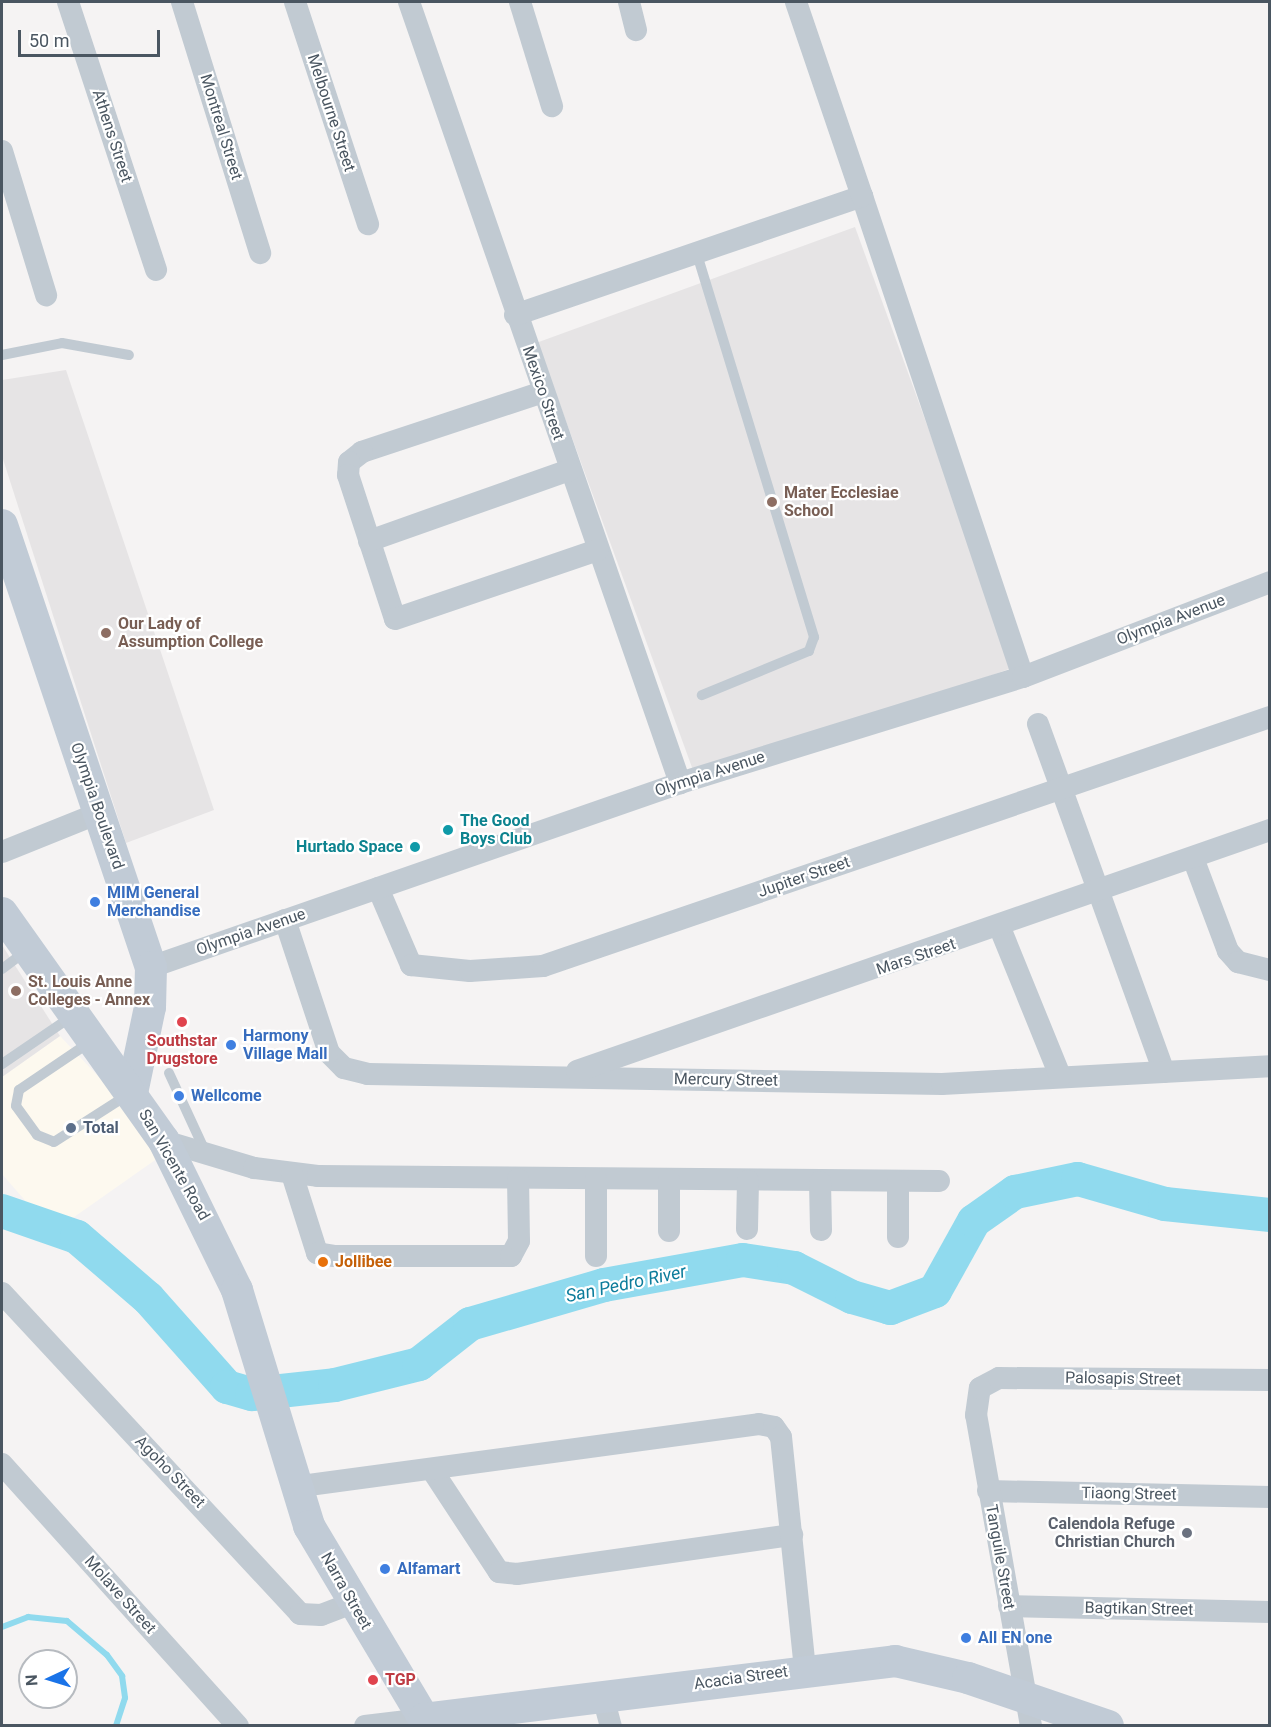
<!DOCTYPE html>
<style>
body{margin:0}
#map{position:relative;width:1271px;height:1727px;overflow:hidden;background:#f5f3f3;font-family:Roboto,sans-serif}
div>[style]{position:absolute}
.commercial>*{inset:0;background:#fdf9ef}
.education>*{inset:0;background:#e6e4e5;transform-origin:0 0}
.stream>*{height:6px;margin:-3px;padding:0 3px;transform-origin:3px;border-radius:3px;background:#90daee}
.river>*{height:34px;margin:-17px;padding:0 17px;transform-origin:17px;border-radius:17px;background:#90daee}
.lane>*{height:10px;margin:-5px;padding:0 5px;transform-origin:5px;border-radius:5px;background:#c1cad2}
.street>*{height:22px;margin:-11px;padding:0 11px;transform-origin:11px;border-radius:11px;background:#c1cad2}
.secondary>*{height:32px;margin:-16px;padding:0 16px;transform-origin:16px;border-radius:16px;background:#c1cbd6}
.dots>*{width:16px;height:16px;translate:-50% -50%;box-sizing:border-box;border:3px solid #fff;border-radius:50%}
span{translate:-50% -50%;white-space:nowrap;text-align:center;line-height:1.15;-webkit-text-stroke:4.5px #fff;paint-order:stroke}
.street-label{font-size:16px;color:#4a5661}
.education-label{font-size:16px;color:#785e54;font-weight:700}
.left{translate:0 -50%;text-align:left}
.culture-label{font-size:16px;color:#0d838f;font-weight:700}
.right{translate:-100% -50%;text-align:right}
.shop-label{font-size:16px;color:#366cbe;font-weight:700}
.health-label{font-size:16px;color:#be3a42;font-weight:700}
.service-label{font-size:16px;color:#4e5e75;font-weight:700}
.food-label{font-size:16px;color:#c56008;font-weight:700}
.worship-label{font-size:16px;color:#5b616d;font-weight:700}
.water-label{font-size:18px;color:#0c7c9b;font-style:italic}
.frame{position:absolute;inset:0;border:3px solid #4a5661;pointer-events:none}
.north{position:absolute;left:18px;top:1649px;width:60px;height:60px;box-sizing:border-box;background:#fff;border:2px solid #b7bbc0;border-radius:50%;rotate:266deg;font-size:16px;font-weight:700;line-height:24px;text-align:center;color:#4a5661}
.north::after{content:'';display:block;margin:auto;width:21px;height:27px;background:#1a73e8;clip-path:polygon(50% 0,100% 100%,50% 72%,0 100%)}
.scale{position:absolute;left:18px;top:30px;width:142px;height:27px;box-sizing:border-box;border:3px solid #4a5661;border-top:0;padding-left:8px;font-size:18px;line-height:21px;white-space:nowrap;color:#4a5661;-webkit-text-stroke:4px #fff;paint-order:stroke}
</style>
<div id="map">
<div class="commercial">
<div style="clip-path:polygon(60px 1036px,113px 1092px,158px 1158px,67px 1222px,29px 1205px,2px 1174px,2px 1077px)"></div>
</div>
<div class="education">
<div style="left:855px;top:227px;width:468px;height:338px;rotate:70deg"></div>
<div style="clip-path:polygon(66px 370px,214px 810px,126px 843px,2px 456px,2px 380px)"></div>
<div style="clip-path:polygon(2px 945px,60px 1036px,2px 1077px)"></div>
</div>
<div class="stream">
<div style="left:2px;top:1627px;width:28px;rotate:-21deg"></div>
<div style="left:28px;top:1617px;width:39px;rotate:6deg"></div>
<div style="left:67px;top:1621px;width:52px;rotate:40.4deg"></div>
<div style="left:107px;top:1655px;width:26px;rotate:54deg"></div>
<div style="left:122px;top:1676px;width:22px;rotate:82deg"></div>
<div style="left:125px;top:1698px;width:29px;rotate:108deg"></div>
</div>
<div class="river">
<div style="left:2px;top:1211px;width:79px;rotate:19.1deg"></div>
<div style="left:77px;top:1237px;width:94px;rotate:40.7deg"></div>
<div style="left:148px;top:1298px;width:119px;rotate:48.4deg"></div>
<div style="left:227px;top:1387px;width:26px;rotate:16deg"></div>
<div style="left:252px;top:1394px;width:83px;rotate:-6.2deg"></div>
<div style="left:335px;top:1385px;width:87px;rotate:-14deg"></div>
<div style="left:419px;top:1364px;width:65px;rotate:-38.1deg"></div>
<div style="left:470px;top:1324px;width:140px;rotate:-16.2deg"></div>
<div style="left:604px;top:1285px;width:141px;rotate:-10.2deg"></div>
<div style="left:743px;top:1260px;width:52px;rotate:8.9deg"></div>
<div style="left:794px;top:1268px;width:65px;rotate:26.6deg"></div>
<div style="left:852px;top:1297px;width:40px;rotate:16deg"></div>
<div style="left:890px;top:1308px;width:48px;rotate:-20.7deg"></div>
<div style="left:935px;top:1291px;width:80px;rotate:-60.9deg"></div>
<div style="left:974px;top:1221px;width:50px;rotate:-35.3deg"></div>
<div style="left:1015px;top:1192px;width:64px;rotate:-11.7deg"></div>
<div style="left:1078px;top:1179px;width:91px;rotate:16deg"></div>
<div style="left:1165px;top:1204px;width:106px;rotate:6deg"></div>
</div>
<div class="lane">
<div style="left:696px;top:251px;width:404px;rotate:73deg"></div>
<div style="left:814px;top:637px;width:15px;rotate:110deg"></div>
<div style="left:809px;top:651px;width:116px;rotate:157.6deg"></div>
<div style="left:2px;top:355px;width:61px;rotate:-11.3deg"></div>
<div style="left:62px;top:343px;width:68px;rotate:10.2deg"></div>
<div style="left:2px;top:969px;width:30px;rotate:-37deg"></div>
<div style="left:90px;top:1042px;width:86px;rotate:145.9deg"></div>
<div style="left:19px;top:1090px;width:16px;rotate:101deg"></div>
<div style="left:16px;top:1106px;width:36px;rotate:54deg"></div>
<div style="left:37px;top:1135px;width:18px;rotate:22deg"></div>
<div style="left:54px;top:1142px;width:89px;rotate:-32.6deg"></div>
<div style="left:2px;top:1064px;width:83px;rotate:-34.3deg"></div>
<div style="left:169px;top:1073px;width:86px;rotate:65.2deg"></div>
</div>
<div class="street">
<div style="left:68px;top:2px;width:282px;rotate:71.8deg"></div>
<div style="left:182px;top:2px;width:263px;rotate:72.7deg"></div>
<div style="left:295px;top:2px;width:234px;rotate:71.8deg"></div>
<div style="left:409px;top:2px;width:827px;rotate:70.86deg"></div>
<div style="left:520px;top:2px;width:109px;rotate:72.9deg"></div>
<div style="left:629px;top:2px;width:29px;rotate:76deg"></div>
<div style="left:2px;top:151px;width:151px;rotate:73deg"></div>
<div style="left:862px;top:196px;width:507px;rotate:71.49deg"></div>
<div style="left:515px;top:315px;width:367px;rotate:-18.9deg"></div>
<div style="left:862px;top:196px;width:205px;rotate:-108.8deg"></div>
<div style="left:543px;top:392px;width:191px;rotate:161.7deg"></div>
<div style="left:362px;top:452px;width:16px;rotate:142deg"></div>
<div style="left:349px;top:462px;width:13px;rotate:94deg"></div>
<div style="left:348px;top:475px;width:151px;rotate:71.9deg"></div>
<div style="left:395px;top:619px;width:214px;rotate:-18.8deg"></div>
<div style="left:369px;top:541px;width:213px;rotate:-19.5deg"></div>
<div style="left:1038px;top:724px;width:370px;rotate:70.1deg"></div>
<div style="left:2px;top:852px;width:105px;rotate:-21.9deg"></div>
<div style="left:1193px;top:858px;width:99px;rotate:69.4deg"></div>
<div style="left:1228px;top:951px;width:15px;rotate:48deg"></div>
<div style="left:1238px;top:962px;width:33px;rotate:14deg"></div>
<div style="left:378px;top:888px;width:84px;rotate:66.8deg"></div>
<div style="left:411px;top:965px;width:59px;rotate:5.8deg"></div>
<div style="left:470px;top:971px;width:73px;rotate:-3.9deg"></div>
<div style="left:543px;top:966px;width:768px;rotate:-18.91deg"></div>
<div style="left:285px;top:920px;width:140px;rotate:71.7deg"></div>
<div style="left:329px;top:1053px;width:21px;rotate:45deg"></div>
<div style="left:344px;top:1068px;width:25px;rotate:14deg"></div>
<div style="left:368px;top:1074px;width:574px;rotate:1deg"></div>
<div style="left:942px;top:1084px;width:328px;rotate:-3.1deg"></div>
<div style="left:1000px;top:928px;width:160px;rotate:67.9deg"></div>
<div style="left:151px;top:967px;width:560px;rotate:-19.18deg"></div>
<div style="left:680px;top:783px;width:359px;rotate:-17.2deg"></div>
<div style="left:1023px;top:677px;width:265px;rotate:-21deg"></div>
<div style="left:577px;top:1071px;width:734px;rotate:-19.18deg"></div>
<div style="left:164px;top:1141px;width:94px;rotate:16.7deg"></div>
<div style="left:254px;top:1168px;width:64px;rotate:7.1deg"></div>
<div style="left:318px;top:1176px;width:621px;rotate:0.46deg"></div>
<div style="left:292px;top:1174px;width:83px;rotate:72.4deg"></div>
<div style="left:317px;top:1253px;width:17px;rotate:10deg"></div>
<div style="left:334px;top:1256px;width:177px"></div>
<div style="left:511px;top:1256px;width:17px;rotate:-62deg"></div>
<div style="left:519px;top:1241px;width:62px;rotate:-90.9deg"></div>
<div style="left:596px;top:1179px;width:77px;rotate:90deg"></div>
<div style="left:669px;top:1180px;width:51px;rotate:90deg"></div>
<div style="left:820px;top:1182px;width:48px;rotate:88.8deg"></div>
<div style="left:898px;top:1182px;width:55px;rotate:90deg"></div>
<div style="left:747px;top:1229px;width:48px;rotate:-88.8deg"></div>
<div style="left:2px;top:1293px;width:438px;rotate:47.1deg"></div>
<div style="left:300px;top:1614px;width:21px;rotate:3deg"></div>
<div style="left:321px;top:1615px;width:33px;rotate:-21deg"></div>
<div style="left:2px;top:1464px;width:353px;rotate:48deg"></div>
<div style="left:432px;top:1470px;width:122px;rotate:56.7deg"></div>
<div style="left:499px;top:1572px;width:18px;rotate:6deg"></div>
<div style="left:517px;top:1574px;width:278px;rotate:-8.1deg"></div>
<div style="left:294px;top:1487px;width:469px;rotate:-7.7deg"></div>
<div style="left:759px;top:1424px;width:15px;rotate:11deg"></div>
<div style="left:774px;top:1427px;width:12px;rotate:55deg"></div>
<div style="left:781px;top:1437px;width:234px;rotate:84.1deg"></div>
<div style="left:988px;top:1491px;width:282px;rotate:1.2deg"></div>
<div style="left:1009px;top:1606px;width:261px;rotate:1.3deg"></div>
<div style="left:603px;top:1697px;width:30px;rotate:75deg"></div>
<div style="left:365px;top:1726px;width:59px;rotate:-6.8deg"></div>
<div style="left:1031px;top:1726px;width:316px;rotate:-100deg"></div>
<div style="left:976px;top:1415px;width:27px;rotate:-82deg"></div>
<div style="left:980px;top:1388px;width:21px;rotate:-28deg"></div>
<div style="left:999px;top:1378px;width:271px;rotate:0.4deg"></div>
</div>
<div class="secondary">
<div style="left:2px;top:525px;width:466px;rotate:71.4deg"></div>
<div style="left:151px;top:967px;width:40px;rotate:91.4deg"></div>
<div style="left:150px;top:1007px;width:88px;rotate:101.8deg"></div>
<div style="left:2px;top:913px;width:280px;rotate:54.6deg"></div>
<div style="left:164px;top:1141px;width:166px;rotate:63.9deg"></div>
<div style="left:237px;top:1290px;width:247px;rotate:73deg"></div>
<div style="left:309px;top:1526px;width:233px;rotate:59.2deg"></div>
<div style="left:424px;top:1719px;width:475px;rotate:-7deg"></div>
<div style="left:895px;top:1661px;width:75px;rotate:13.1deg"></div>
<div style="left:968px;top:1678px;width:148px;rotate:18.9deg"></div>
</div>
<div class="dots">
<div style="left:772px;top:502px;background:#8d6e63"></div>
<div style="left:106px;top:633px;background:#8d6e63"></div>
<div style="left:448px;top:830px;background:#0f9aa8"></div>
<div style="left:415px;top:847px;background:#0f9aa8"></div>
<div style="left:95px;top:902px;background:#3f7fe0"></div>
<div style="left:16px;top:991px;background:#8d6e63"></div>
<div style="left:182px;top:1022px;background:#e0444e"></div>
<div style="left:231px;top:1045px;background:#3f7fe0"></div>
<div style="left:179px;top:1096px;background:#3f7fe0"></div>
<div style="left:71px;top:1128px;background:#5c6f8a"></div>
<div style="left:323px;top:1262px;background:#e8710a"></div>
<div style="left:1187px;top:1533px;background:#6b7280"></div>
<div style="left:385px;top:1569px;background:#3f7fe0"></div>
<div style="left:966px;top:1638px;background:#3f7fe0"></div>
<div style="left:373px;top:1680px;background:#e0444e"></div>
</div>
<div class="street-label">
<span style="left:331px;top:113px;rotate:72deg">Melbourne Street</span>
<span style="left:221px;top:127px;rotate:73deg">Montreal Street</span>
<span style="left:112px;top:136px;rotate:72deg">Athens Street</span>
<span style="left:543px;top:393px;rotate:71deg">Mexico Street</span>
<span style="left:1171px;top:620px;rotate:-21deg">Olympia Avenue</span>
<span style="left:710px;top:774px;rotate:-18deg">Olympia Avenue</span>
<span style="left:97px;top:806px;rotate:71deg">Olympia Boulevard</span>
<span style="left:804px;top:877px;rotate:-19deg">Jupiter Street</span>
<span style="left:251px;top:932px;rotate:-19deg">Olympia Avenue</span>
<span style="left:916px;top:957px;rotate:-19deg">Mars Street</span>
<span style="left:726px;top:1080px;rotate:1deg">Mercury Street</span>
<span style="left:174px;top:1165px;rotate:60deg">San Vicente Road</span>
<span style="left:1123px;top:1379px;rotate:1deg">Palosapis Street</span>
<span style="left:170px;top:1472px;rotate:46deg">Agoho Street</span>
<span style="left:1129px;top:1494px;rotate:1deg">Tiaong Street</span>
<span style="left:1000px;top:1557px;rotate:80deg">Tanguile Street</span>
<span style="left:346px;top:1591px;rotate:60deg">Narra Street</span>
<span style="left:120px;top:1595px;rotate:48deg">Molave Street</span>
<span style="left:1139px;top:1609px;rotate:1deg">Bagtikan Street</span>
<span style="left:741px;top:1678px;rotate:-8deg">Acacia Street</span>
</div>
<div class="education-label">
<span class="left" style="left:784px;top:502px">Mater Ecclesiae<br>School</span>
<span class="left" style="left:118px;top:633px">Our Lady of<br>Assumption College</span>
<span class="left" style="left:28px;top:991px">St. Louis Anne<br>Colleges - Annex</span>
</div>
<div class="culture-label">
<span class="left" style="left:460px;top:830px">The Good<br>Boys Club</span>
<span class="right" style="left:403px;top:847px">Hurtado Space</span>
</div>
<div class="shop-label">
<span class="left" style="left:107px;top:902px">MIM General<br>Merchandise</span>
<span class="left" style="left:243px;top:1045px">Harmony<br>Village Mall</span>
<span class="left" style="left:191px;top:1096px">Wellcome</span>
<span class="left" style="left:397px;top:1569px">Alfamart</span>
<span class="left" style="left:978px;top:1638px">All EN one</span>
</div>
<div class="health-label">
<span style="left:182px;top:1050px">Southstar<br>Drugstore</span>
<span class="left" style="left:385px;top:1680px">TGP</span>
</div>
<div class="service-label">
<span class="left" style="left:83px;top:1128px">Total</span>
</div>
<div class="food-label">
<span class="left" style="left:335px;top:1262px">Jollibee</span>
</div>
<div class="worship-label">
<span class="right" style="left:1175px;top:1533px">Calendola Refuge<br>Christian Church</span>
</div>
<div class="water-label">
<span style="left:626px;top:1284px;rotate:-12deg">San Pedro River</span>
</div>
<div class="frame"></div>
<div class="north">N</div>
<div class="scale">50 m</div>
</div>
